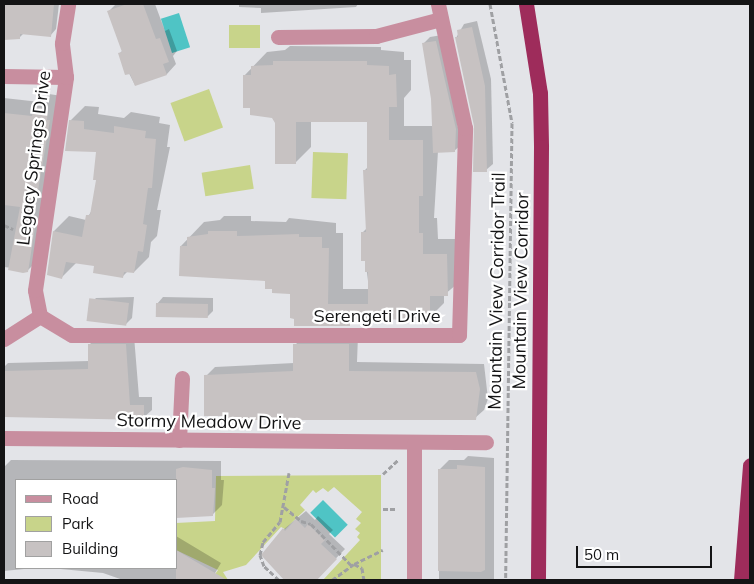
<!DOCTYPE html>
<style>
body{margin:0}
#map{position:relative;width:754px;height:584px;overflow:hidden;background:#e3e4e8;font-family:Mulish,sans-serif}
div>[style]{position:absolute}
.green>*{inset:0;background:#c8d48a;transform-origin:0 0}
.water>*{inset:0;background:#4fc4c5;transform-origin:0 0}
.shadow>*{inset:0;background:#0003}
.building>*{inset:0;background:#c7c2c2;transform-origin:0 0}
.path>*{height:3px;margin-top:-1.5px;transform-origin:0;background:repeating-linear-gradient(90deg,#9fa0a3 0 5px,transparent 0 7.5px)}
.minor>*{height:15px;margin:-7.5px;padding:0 7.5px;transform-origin:7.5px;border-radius:7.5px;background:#c88e9f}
.trunk>*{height:15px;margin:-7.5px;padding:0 7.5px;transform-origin:7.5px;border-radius:7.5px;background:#9e2c5b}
span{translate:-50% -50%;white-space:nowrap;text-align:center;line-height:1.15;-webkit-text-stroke:4.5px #fff;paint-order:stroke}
.street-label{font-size:18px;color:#141415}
.frame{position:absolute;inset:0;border:5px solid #141415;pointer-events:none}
.legend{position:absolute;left:15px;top:479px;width:162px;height:90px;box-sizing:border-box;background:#fff;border:1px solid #a1a1a1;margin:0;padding:6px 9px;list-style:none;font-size:15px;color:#141415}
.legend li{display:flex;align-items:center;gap:10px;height:25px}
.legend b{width:25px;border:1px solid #a1a1a1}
.scale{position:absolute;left:576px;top:546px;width:136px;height:22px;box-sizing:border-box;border:2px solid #141415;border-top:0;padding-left:6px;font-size:15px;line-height:18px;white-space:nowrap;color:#141415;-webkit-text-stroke:4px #fff;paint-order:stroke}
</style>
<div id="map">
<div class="green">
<div style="left:229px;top:25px;width:31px;height:23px"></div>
<div style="left:209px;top:89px;width:41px;height:41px;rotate:70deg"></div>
<div style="left:313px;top:152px;width:35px;height:46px;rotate:2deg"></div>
<div style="left:250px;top:165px;width:24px;height:49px;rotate:81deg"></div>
<div style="clip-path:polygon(381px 475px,381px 580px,323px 580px,360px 540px,357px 537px,360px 533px,355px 529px,361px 523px,356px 519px,362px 512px,334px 487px,328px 492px,323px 488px,316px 493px,313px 490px,300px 505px,305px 510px,285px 529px,281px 527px,246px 565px,223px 572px,228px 580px,211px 580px,218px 570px,176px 550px,176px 523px,215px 521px,216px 476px)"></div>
</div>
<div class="water">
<div style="left:179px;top:13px;width:36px;height:19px;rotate:72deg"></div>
<div style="left:323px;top:500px;width:35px;height:18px;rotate:45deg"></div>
</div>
<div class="shadow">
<div style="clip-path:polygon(4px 4px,34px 4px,36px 21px,20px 37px,4px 39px)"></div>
<div style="clip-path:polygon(40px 4px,59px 4px,56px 29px,50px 36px,37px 34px)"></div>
<div style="clip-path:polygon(116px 4px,155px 4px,165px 31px,169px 29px,177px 51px,173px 56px,176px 64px,167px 74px,135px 85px,119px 54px,123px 50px,109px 11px)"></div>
<div style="clip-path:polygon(239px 4px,358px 4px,356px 7px,261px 13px,261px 8px,239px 7px)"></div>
<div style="clip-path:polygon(477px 21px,491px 79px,493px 164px,486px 170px,456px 38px,464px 24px)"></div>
<div style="clip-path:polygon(442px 35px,461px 145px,454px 151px,438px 151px,434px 218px,437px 218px,438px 239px,462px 239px,463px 279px,444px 295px,444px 303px,429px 318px,356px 318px,349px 324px,292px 292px,273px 288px,267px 280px,181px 246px,204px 222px,220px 220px,224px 216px,251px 216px,251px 221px,286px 222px,289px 218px,336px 223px,336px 233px,343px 233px,343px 289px,369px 289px,362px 233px,367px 228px,364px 171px,368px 167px,368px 121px,311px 121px,311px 147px,296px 162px,273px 117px,251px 106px,244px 76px,267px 52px,285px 50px,290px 46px,381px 47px,381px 50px,404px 52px,404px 60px,411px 60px,411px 90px,404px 98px,404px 126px,433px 126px,433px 99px,424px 43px,430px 37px)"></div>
<div style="clip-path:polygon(49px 94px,62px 96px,42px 256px,28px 270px,4px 267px,4px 98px,40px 102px)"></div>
<div style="clip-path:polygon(85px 106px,99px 107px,98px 114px,124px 118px,131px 112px,160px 117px,159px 123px,170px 125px,167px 147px,170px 147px,157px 210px,161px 210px,157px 236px,151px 242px,149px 257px,134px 272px,128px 271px,123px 276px,95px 265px,77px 262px,62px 277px,54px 231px,69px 216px,86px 220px,92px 210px,97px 179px,98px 151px,70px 121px)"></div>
<div style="clip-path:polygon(134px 297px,132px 318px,126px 324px,90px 304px,96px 298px)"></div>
<div style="clip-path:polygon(163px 297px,213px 298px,213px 311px,207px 317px,157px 304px)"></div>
<div style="clip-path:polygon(98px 336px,134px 336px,139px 397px,152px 397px,152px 410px,143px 418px,4px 416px,4px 367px,8px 363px,89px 361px,89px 345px)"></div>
<div style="clip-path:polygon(304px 336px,358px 336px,357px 362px,484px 364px,488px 399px,484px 410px,475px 418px,224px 415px,206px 376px,215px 367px,294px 363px,295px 345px)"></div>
<div style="clip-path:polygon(468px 456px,494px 458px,494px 580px,439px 580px,439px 470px,449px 460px,464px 460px)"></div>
<div style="clip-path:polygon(11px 460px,221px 461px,221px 480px,224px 480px,222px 505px,213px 514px,176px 480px,16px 480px,16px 568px,34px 568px,4px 571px,4px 467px)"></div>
<div style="clip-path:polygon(306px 511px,315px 520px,318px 516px,333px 530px,329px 534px,345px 549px,315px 580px,308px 573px,302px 580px,292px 580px,263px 554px,284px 529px)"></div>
<div style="clip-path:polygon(176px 536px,221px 563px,211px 580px,123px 580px,103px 573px,50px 568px,176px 568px)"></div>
</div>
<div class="building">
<div style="clip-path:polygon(4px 4px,54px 4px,51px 37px,20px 34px,20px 39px,4px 40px)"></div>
<div style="clip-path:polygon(127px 4px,143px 4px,156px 39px,160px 38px,169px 62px,163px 64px,167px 75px,135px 86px,130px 74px,125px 75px,118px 53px,122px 52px,107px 11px)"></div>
<div style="clip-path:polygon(472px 27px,485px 86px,487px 172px,473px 172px,474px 126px,455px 37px,458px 37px,457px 30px)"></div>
<div style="clip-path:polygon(436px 41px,456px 129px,455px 152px,433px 153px,431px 99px,422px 43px)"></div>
<div style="clip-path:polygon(273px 61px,367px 61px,367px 65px,389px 66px,389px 75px,396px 74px,397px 107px,389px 107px,389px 140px,423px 140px,423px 196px,419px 196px,419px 233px,423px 233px,423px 254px,447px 254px,448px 296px,430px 296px,430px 320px,350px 319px,350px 326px,294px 326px,294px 319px,290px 318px,290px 294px,272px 293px,272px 289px,265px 289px,265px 281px,179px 276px,180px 246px,187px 246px,187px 237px,208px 234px,208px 231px,237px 231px,237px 236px,299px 234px,299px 237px,322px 237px,322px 248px,329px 248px,328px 304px,368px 304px,368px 272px,365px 272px,365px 261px,361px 261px,361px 232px,366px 232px,363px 170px,367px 170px,367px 122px,296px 122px,296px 164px,275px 164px,275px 123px,272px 118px,250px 115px,250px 108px,243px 108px,243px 75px,251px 75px,251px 66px,273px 65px)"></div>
<div style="clip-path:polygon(33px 107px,48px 109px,47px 120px,50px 120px,32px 226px,35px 227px,28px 272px,23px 273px,8px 270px,20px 207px,4px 205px,4px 113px,32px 116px)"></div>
<div style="clip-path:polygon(69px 120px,84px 121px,84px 129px,114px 133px,114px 126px,146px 131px,145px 138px,156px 139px,152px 188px,148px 188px,143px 224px,147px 225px,143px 252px,138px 251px,134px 273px,124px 272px,123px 278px,93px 273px,94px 266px,66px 262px,62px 279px,47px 275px,53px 231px,82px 237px,86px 215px,90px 215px,96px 180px,93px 180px,96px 152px,65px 151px)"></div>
<div style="left:129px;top:303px;width:23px;height:40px;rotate:97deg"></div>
<div style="left:156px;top:303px;width:52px;height:14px;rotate:1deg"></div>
<div style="clip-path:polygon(88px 344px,126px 344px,130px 405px,144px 405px,144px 420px,4px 417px,4px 371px,88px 369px)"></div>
<div style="clip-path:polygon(293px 344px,349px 344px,349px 371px,476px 372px,480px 389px,476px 420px,223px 420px,223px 416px,204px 416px,204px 375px,293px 371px)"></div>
<div style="clip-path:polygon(457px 465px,485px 467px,485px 570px,481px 572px,438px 571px,438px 469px,457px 469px)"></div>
<div style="clip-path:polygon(183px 467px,212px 470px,212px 488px,215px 488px,213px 516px,176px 518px,176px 469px)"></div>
<div style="clip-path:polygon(296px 519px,305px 528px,308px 524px,325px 540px,321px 544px,337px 559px,317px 580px,284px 580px,261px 555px,283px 528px,285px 531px)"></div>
<div style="clip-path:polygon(176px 550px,227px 580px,176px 580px)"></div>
</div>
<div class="path">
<div style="left:490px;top:4px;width:121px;rotate:79.5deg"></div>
<div style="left:512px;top:123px;width:457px;rotate:90.8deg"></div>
<div style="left:4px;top:225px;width:10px;rotate:24deg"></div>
<div style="left:383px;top:474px;width:21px;rotate:-43deg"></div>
<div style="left:284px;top:507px;width:22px;rotate:39deg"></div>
<div style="left:301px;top:521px;width:10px;rotate:17deg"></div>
<div style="left:311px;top:524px;width:59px;rotate:45.7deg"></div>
<div style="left:383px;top:509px;width:15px"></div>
<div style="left:354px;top:564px;width:9px;rotate:27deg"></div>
<div style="left:362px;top:568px;width:12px;rotate:81deg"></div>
<div style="left:279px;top:580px;width:21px;rotate:-137deg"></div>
<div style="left:264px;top:566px;width:12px;rotate:-110deg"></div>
<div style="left:260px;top:555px;width:13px;rotate:-77deg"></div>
<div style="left:263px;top:542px;width:26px;rotate:-50deg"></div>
<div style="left:280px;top:522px;width:50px;rotate:-79.6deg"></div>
<div style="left:332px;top:580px;width:27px;rotate:-36deg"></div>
<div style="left:354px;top:564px;width:32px;rotate:-26deg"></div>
</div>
<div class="minor">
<div style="left:278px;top:37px;width:98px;rotate:-0.6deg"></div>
<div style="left:376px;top:36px;width:67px;rotate:-14.7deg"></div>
<div style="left:4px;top:76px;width:62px;rotate:0.9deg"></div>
<div style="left:40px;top:316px;width:26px;rotate:-101deg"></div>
<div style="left:35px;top:290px;width:215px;rotate:-81.7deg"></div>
<div style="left:66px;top:77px;width:34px;rotate:-97deg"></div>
<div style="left:62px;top:43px;width:39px;rotate:-81deg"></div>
<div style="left:4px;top:339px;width:43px;rotate:-32.6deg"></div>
<div style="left:40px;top:316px;width:37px;rotate:31deg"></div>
<div style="left:72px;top:335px;width:387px"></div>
<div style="left:459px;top:335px;width:207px;rotate:-88.3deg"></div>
<div style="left:465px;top:128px;width:127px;rotate:-102.3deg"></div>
<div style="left:4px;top:438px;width:482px;rotate:0.5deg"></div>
<div style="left:179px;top:440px;width:62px;rotate:-87.2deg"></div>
<div style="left:414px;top:443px;width:137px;rotate:90deg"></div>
</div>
<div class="trunk">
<div style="left:526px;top:4px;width:90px;rotate:81.1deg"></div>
<div style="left:540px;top:93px;width:54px;rotate:88.9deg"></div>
<div style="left:541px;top:147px;width:433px;rotate:90.4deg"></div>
<div style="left:741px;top:580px;width:115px;rotate:-85.5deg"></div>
</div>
<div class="street-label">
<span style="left:34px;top:158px;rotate:-83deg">Legacy Springs Drive</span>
<span style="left:497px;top:291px;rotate:-89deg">Mountain View Corridor Trail</span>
<span style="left:521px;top:291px;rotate:-89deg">Mountain View Corridor</span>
<span style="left:377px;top:316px">Serengeti Drive</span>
<span style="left:209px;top:422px;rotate:1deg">Stormy Meadow Drive</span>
</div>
<div class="frame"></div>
<ul class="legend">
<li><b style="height:6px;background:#c88e9f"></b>Road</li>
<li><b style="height:14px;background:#c8d48a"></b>Park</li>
<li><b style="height:14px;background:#c7c2c2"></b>Building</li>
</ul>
<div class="scale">50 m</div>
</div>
